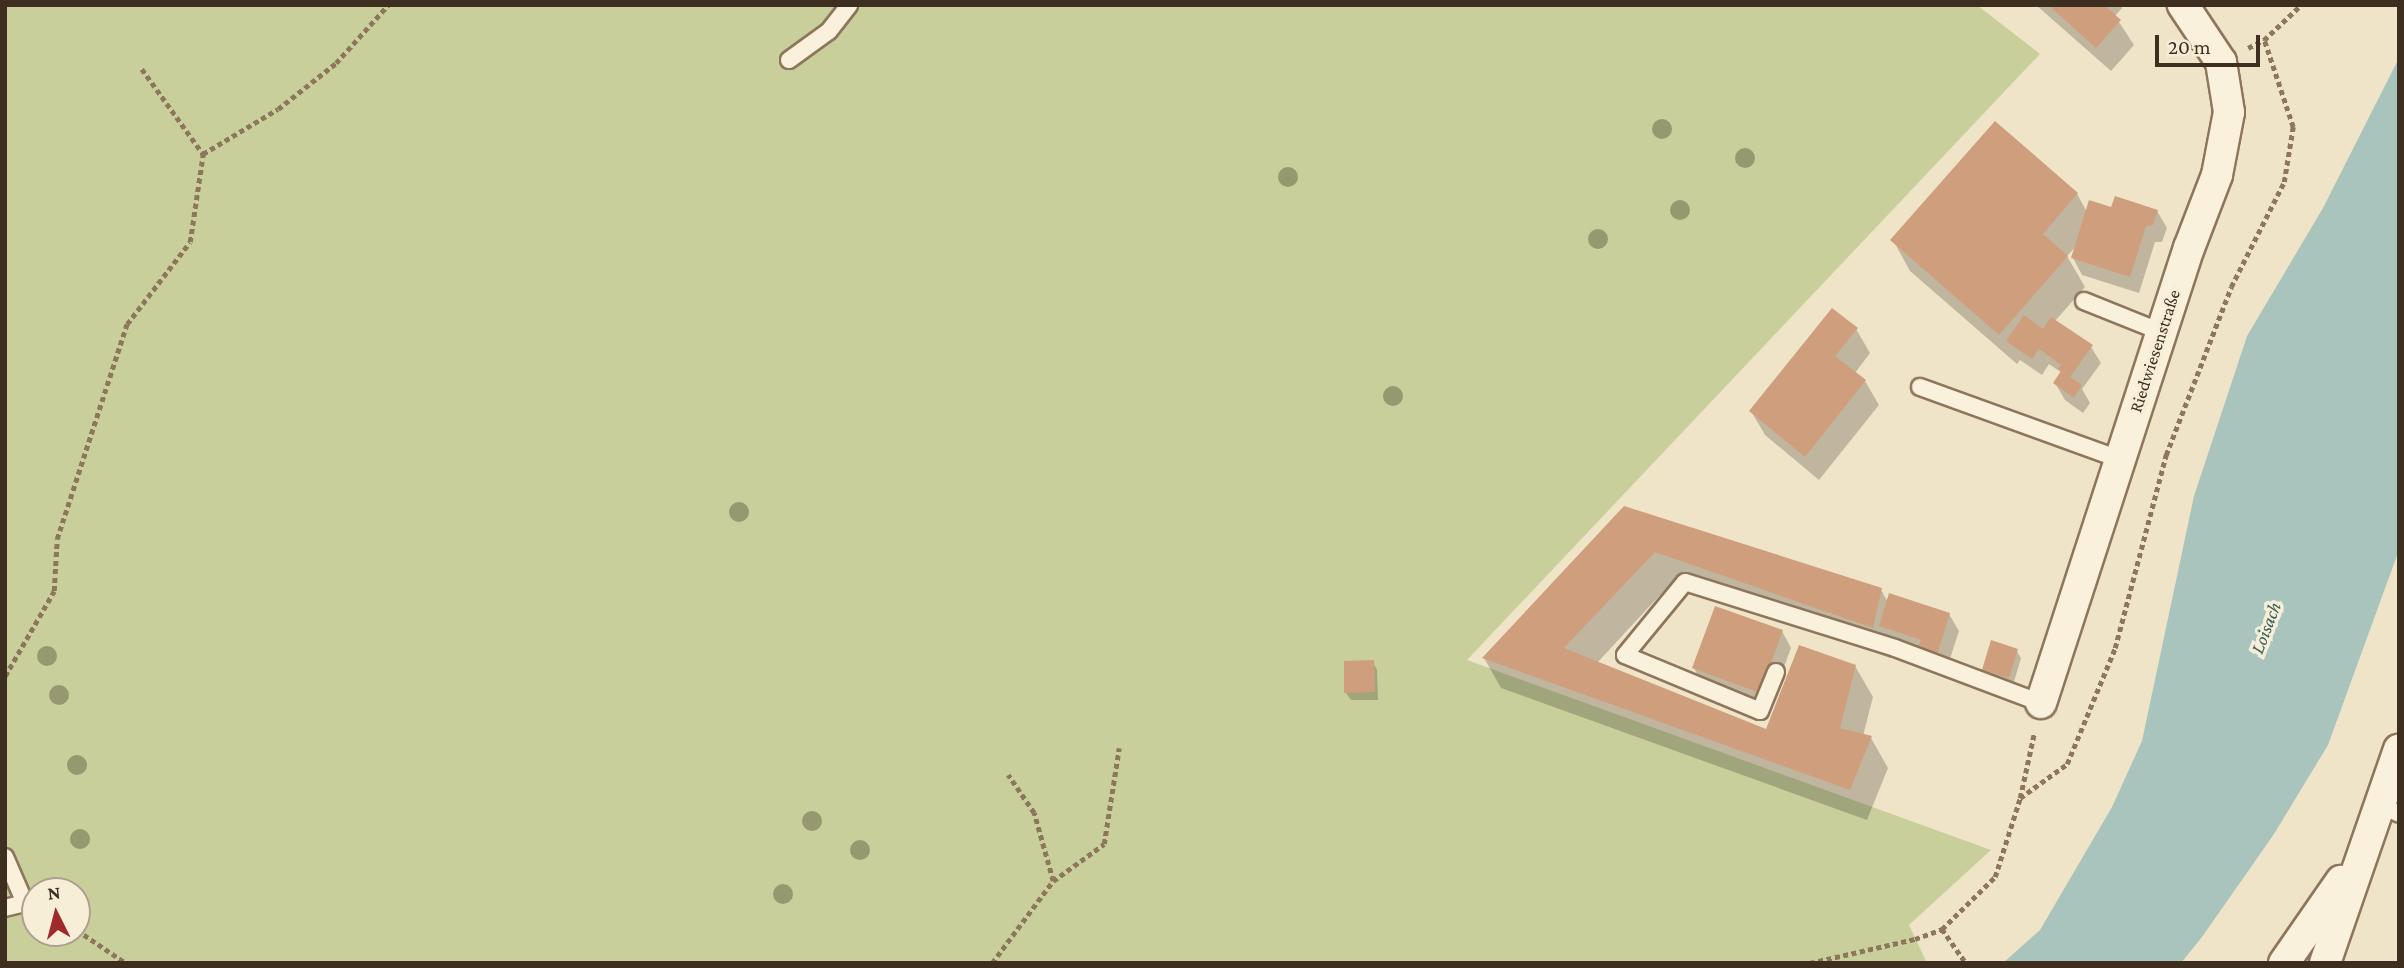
<!DOCTYPE html>
<html>
<head>
<meta charset="utf-8">
<style>
	body { margin:0 }
	#map { position:relative; width:2404px; height:968px; overflow:hidden; background:#f0e4c8; font-family:"Crimson Pro",serif }
	div>[style] { position:absolute }
	.green>* { inset:0; background:#c9cf9b }
	.water>* { inset:0; background:#a9c4bc }
	.shadow>* { inset:0; background:#0003 }
	.building>* { inset:0; background:#cf9f7d }
	.path>* { height:4.5px; margin-top:-2.25px; transform-origin:0; background:repeating-linear-gradient(90deg,#8d765c 0 5px,transparent 0 8.5px) }
	.roads { filter:drop-shadow(2px 0 #8d765c) drop-shadow(-2px 0 #8d765c) drop-shadow(0 2px #8d765c) drop-shadow(0 -2px #8d765c) }
	.lane>* { height:16px; margin:-8px; padding:0 8px; transform-origin:8px; border-radius:8px; background:#faf1dc }
	.street>* { height:30px; margin:-15px; padding:0 15px; transform-origin:15px; border-radius:15px; background:#faf1dc }
	.trees>* { width:20px; height:20px; margin:-10px; border-radius:50%; background:#96986f }
	span { translate:-50% -50%; white-space:nowrap; text-align:center; line-height:1.15; -webkit-text-stroke:7px #f7eed8; paint-order:stroke }
	.street-label { font-size:18px; color:#3d2e20 }
	.water-label { font-size:19px; color:#2f5d5a; font-style:italic }
	.frame { position:absolute; inset:0; border:7px solid #3d2e20; pointer-events:none }
	.north { position:absolute; left:21px; top:877px; width:70px; height:70px; box-sizing:border-box; background:#f7eed8; border:2px solid #ada18e; border-radius:50%; rotate:354deg; font-size:19px; font-weight:700; line-height:28px; text-align:center; color:#3d2e20 }
	.north::after { content:''; display:block; margin:auto; width:24px; height:32px; background:#9e2a2b; clip-path:polygon(50% 0,100% 100%,50% 72%,0 100%) }
	.scale { position:absolute; left:2155px; top:35px; width:105px; height:32px; box-sizing:border-box; border:4px solid #3d2e20; border-top:0; padding-left:9px; font-size:21px; line-height:24px; white-space:nowrap; color:#3d2e20; -webkit-text-stroke:5px #f7eed8; paint-order:stroke }
</style>
</head>
<body>
<div id="map">
	<div class="green">
		<div style="clip-path:polygon(evenodd,5px 5px,1977px 5px,2040px 54px,1467px 660px,1991px 850px,1909px 925px,1927px 963px,5px 963px,5px 5px,35px 891px,77px 891px,77px 933px,35px 933px,35px 891px)"></div>
	</div>
	<div class="water">
		<div style="clip-path:polygon(2399px 58px,2399px 550px,2328px 745px,2274px 834px,2202px 937px,2181px 963px,2003px 963px,2040px 930px,2112px 807px,2142px 741px,2194px 496px,2247px 336px,2323px 208px)"></div>
	</div>
	<div class="shadow">
		<div style="clip-path:polygon(2036px 5px,2120px 5px,2122px 8px,2115px 16px,2134px 45px,2111px 71px)"></div>
		<div style="clip-path:polygon(2077px 194px,2087px 212px,2157px 211px,2167px 228px,2162px 242px,2155px 242px,2139px 293px,2082px 275px,2073px 258px,2077px 245px,2067px 256px,2085px 287px,2055px 321px,2091px 347px,2101px 363px,2082px 389px,2090px 403px,2083px 413px,2065px 400px,2055px 383px,2062px 373px,2049px 364px,2042px 375px,2020px 360px,2017px 364px,1910px 271px,1893px 240px)"></div>
		<div style="clip-path:polygon(1856px 329px,1870px 353px,1855px 373px,1865px 381px,1879px 405px,1819px 480px,1765px 435px,1751px 411px)"></div>
		<div style="clip-path:polygon(1625px 508px,1881px 590px,1888px 602px,1949px 614px,1959px 631px,1946px 671px,1893px 643px,1890px 658px,1673px 581px,1597px 663px,1767px 731px,1855px 666px,1873px 697px,1863px 736px,1871px 738px,1888px 768px,1867px 820px,1501px 688px,1484px 658px)"></div>
		<div style="clip-path:polygon(1782px 631px,1791px 648px,1769px 708px,1703px 685px,1694px 668px)"></div>
		<div style="clip-path:polygon(2016px 650px,2021px 658px,2013px 685px,1989px 677px,1984px 670px)"></div>
		<div style="clip-path:polygon(1373px 662px,1377px 670px,1378px 700px,1351px 700px,1346px 693px)"></div>
	</div>
	<div class="building">
		<div style="clip-path:polygon(2048px 5px,2104px 5px,2121px 20px,2096px 48px)"></div>
		<div style="clip-path:polygon(1995px 121px,2078px 193px,2043px 234px,2068px 256px,1999px 335px,1890px 240px)"></div>
		<div style="clip-path:polygon(2115px 196px,2158px 210px,2153px 225px,2146px 226px,2130px 277px,2071px 258px,2089px 200px,2111px 207px)"></div>
		<div style="clip-path:polygon(1832px 308px,1858px 328px,1835px 356px,1866px 380px,1805px 457px,1749px 411px)"></div>
		<div style="clip-path:polygon(2024px 315px,2043px 329px,2051px 317px,2093px 345px,2070px 377px,2082px 385px,2074px 398px,2053px 383px,2061px 371px,2058px 369px,2061px 365px,2039px 349px,2032px 359px,2006px 341px)"></div>
		<div style="clip-path:polygon(1624px 506px,1882px 588px,1873px 628px,1655px 552px,1564px 648px,1766px 729px,1799px 645px,1856px 665px,1840px 728px,1872px 736px,1850px 790px,1482px 658px)"></div>
		<div style="clip-path:polygon(1889px 593px,1950px 613px,1937px 655px,1918px 649px,1921px 640px,1879px 626px)"></div>
		<div style="clip-path:polygon(1715px 606px,1783px 630px,1760px 693px,1692px 668px)"></div>
		<div style="clip-path:polygon(1991px 640px,2018px 649px,2009px 678px,1982px 670px)"></div>
		<div style="clip-path:polygon(1374px 660px,1375px 692px,1344px 693px,1344px 661px)"></div>
	</div>
	<div class="path">
		<div style="left:2248px;top:48px;width:18px;rotate:-27deg"></div>
		<div style="left:2264px;top:40px;width:51px;rotate:-43.4deg"></div>
		<div style="left:142px;top:69px;width:105px;rotate:54.3deg"></div>
		<div style="left:5px;top:676px;width:98px;rotate:-60deg"></div>
		<div style="left:54px;top:591px;width:52px;rotate:-86.7deg"></div>
		<div style="left:57px;top:539px;width:226px;rotate:-72deg"></div>
		<div style="left:127px;top:324px;width:103px;rotate:-52.5deg"></div>
		<div style="left:190px;top:242px;width:89px;rotate:-81.6deg"></div>
		<div style="left:203px;top:154px;width:87px;rotate:-31deg"></div>
		<div style="left:278px;top:109px;width:74px;rotate:-38.4deg"></div>
		<div style="left:336px;top:63px;width:78px;rotate:-48.1deg"></div>
		<div style="left:2020px;top:798px;width:58px;rotate:-35.9deg"></div>
		<div style="left:2067px;top:764px;width:126px;rotate:-67.5deg"></div>
		<div style="left:2115px;top:648px;width:200px;rotate:-75.2deg"></div>
		<div style="left:2166px;top:455px;width:180px;rotate:-68.8deg"></div>
		<div style="left:2231px;top:287px;width:118px;rotate:-63.2deg"></div>
		<div style="left:2284px;top:182px;width:56px;rotate:-80.7deg"></div>
		<div style="left:2293px;top:127px;width:92px;rotate:-108.4deg"></div>
		<div style="left:1053px;top:881px;width:63px;rotate:-36deg"></div>
		<div style="left:1104px;top:844px;width:97px;rotate:-81.1deg"></div>
		<div style="left:1942px;top:929px;width:42px;rotate:54.8deg"></div>
		<div style="left:77px;top:930px;width:59px;rotate:34deg"></div>
		<div style="left:992px;top:963px;width:102px;rotate:-53.4deg"></div>
		<div style="left:1053px;top:881px;width:71px;rotate:-105.6deg"></div>
		<div style="left:1034px;top:813px;width:46px;rotate:-124.4deg"></div>
		<div style="left:1810px;top:963px;width:108px;rotate:-12.9deg"></div>
		<div style="left:1915px;top:939px;width:29px;rotate:-20deg"></div>
		<div style="left:1942px;top:929px;width:74px;rotate:-44.5deg"></div>
		<div style="left:1995px;top:877px;width:83px;rotate:-72.4deg"></div>
		<div style="left:2020px;top:798px;width:66px;rotate:-77.7deg"></div>
	</div>
	<div class="roads">
		<div class="lane">
			<div style="left:789px;top:60px;width:49px;rotate:-35.9deg"></div>
			<div style="left:829px;top:31px;width:33px;rotate:-52deg"></div>
			<div style="left:2084px;top:301px;width:83px;rotate:21.9deg"></div>
			<div style="left:1920px;top:387px;width:212px;rotate:19.9deg"></div>
			<div style="left:1776px;top:672px;width:42px;rotate:112.3deg"></div>
			<div style="left:1760px;top:711px;width:146px;rotate:-157.5deg"></div>
			<div style="left:1625px;top:655px;width:94px;rotate:-50.6deg"></div>
			<div style="left:1685px;top:582px;width:220px;rotate:17.4deg"></div>
			<div style="left:1895px;top:648px;width:156px;rotate:20.6deg"></div>
			<div style="left:2378px;top:804px;width:23px;rotate:25deg"></div>
			<div style="left:5px;top:857px;width:50px;rotate:66.5deg"></div>
			<div style="left:25px;top:903px;width:21px;rotate:166deg"></div>
		</div>
		<div class="street">
			<div style="left:2041px;top:703px;width:478px;rotate:-72deg"></div>
			<div style="left:2189px;top:248px;width:78px;rotate:-69deg"></div>
			<div style="left:2217px;top:175px;width:64px;rotate:-79.2deg"></div>
			<div style="left:2229px;top:112px;width:51px;rotate:-99.1deg"></div>
			<div style="left:2221px;top:62px;width:69px;rotate:-123.7deg"></div>
			<div style="left:2284px;top:963px;width:100px;rotate:-55.2deg"></div>
			<div style="left:2325px;top:963px;width:226px;rotate:-70.9deg"></div>
		</div>
	</div>
	<div class="trees">
		<div style="left:1662px;top:129px"></div>
		<div style="left:1745px;top:158px"></div>
		<div style="left:1288px;top:177px"></div>
		<div style="left:1680px;top:210px"></div>
		<div style="left:1598px;top:239px"></div>
		<div style="left:1393px;top:396px"></div>
		<div style="left:739px;top:512px"></div>
		<div style="left:47px;top:656px"></div>
		<div style="left:59px;top:695px"></div>
		<div style="left:77px;top:765px"></div>
		<div style="left:812px;top:821px"></div>
		<div style="left:80px;top:839px"></div>
		<div style="left:860px;top:850px"></div>
		<div style="left:783px;top:894px"></div>
	</div>
	<div class="street-label">
		<span style="left:2155px;top:351px;rotate:-72deg">Riedwiesenstraße</span>
	</div>
	<div class="water-label">
		<span style="left:2266px;top:628px;rotate:-69deg">Loisach</span>
	</div>
	<div class="frame"></div>
	<div class="north">N</div>
	<div class="scale">20 m</div>
</div>
</body>
</html>
